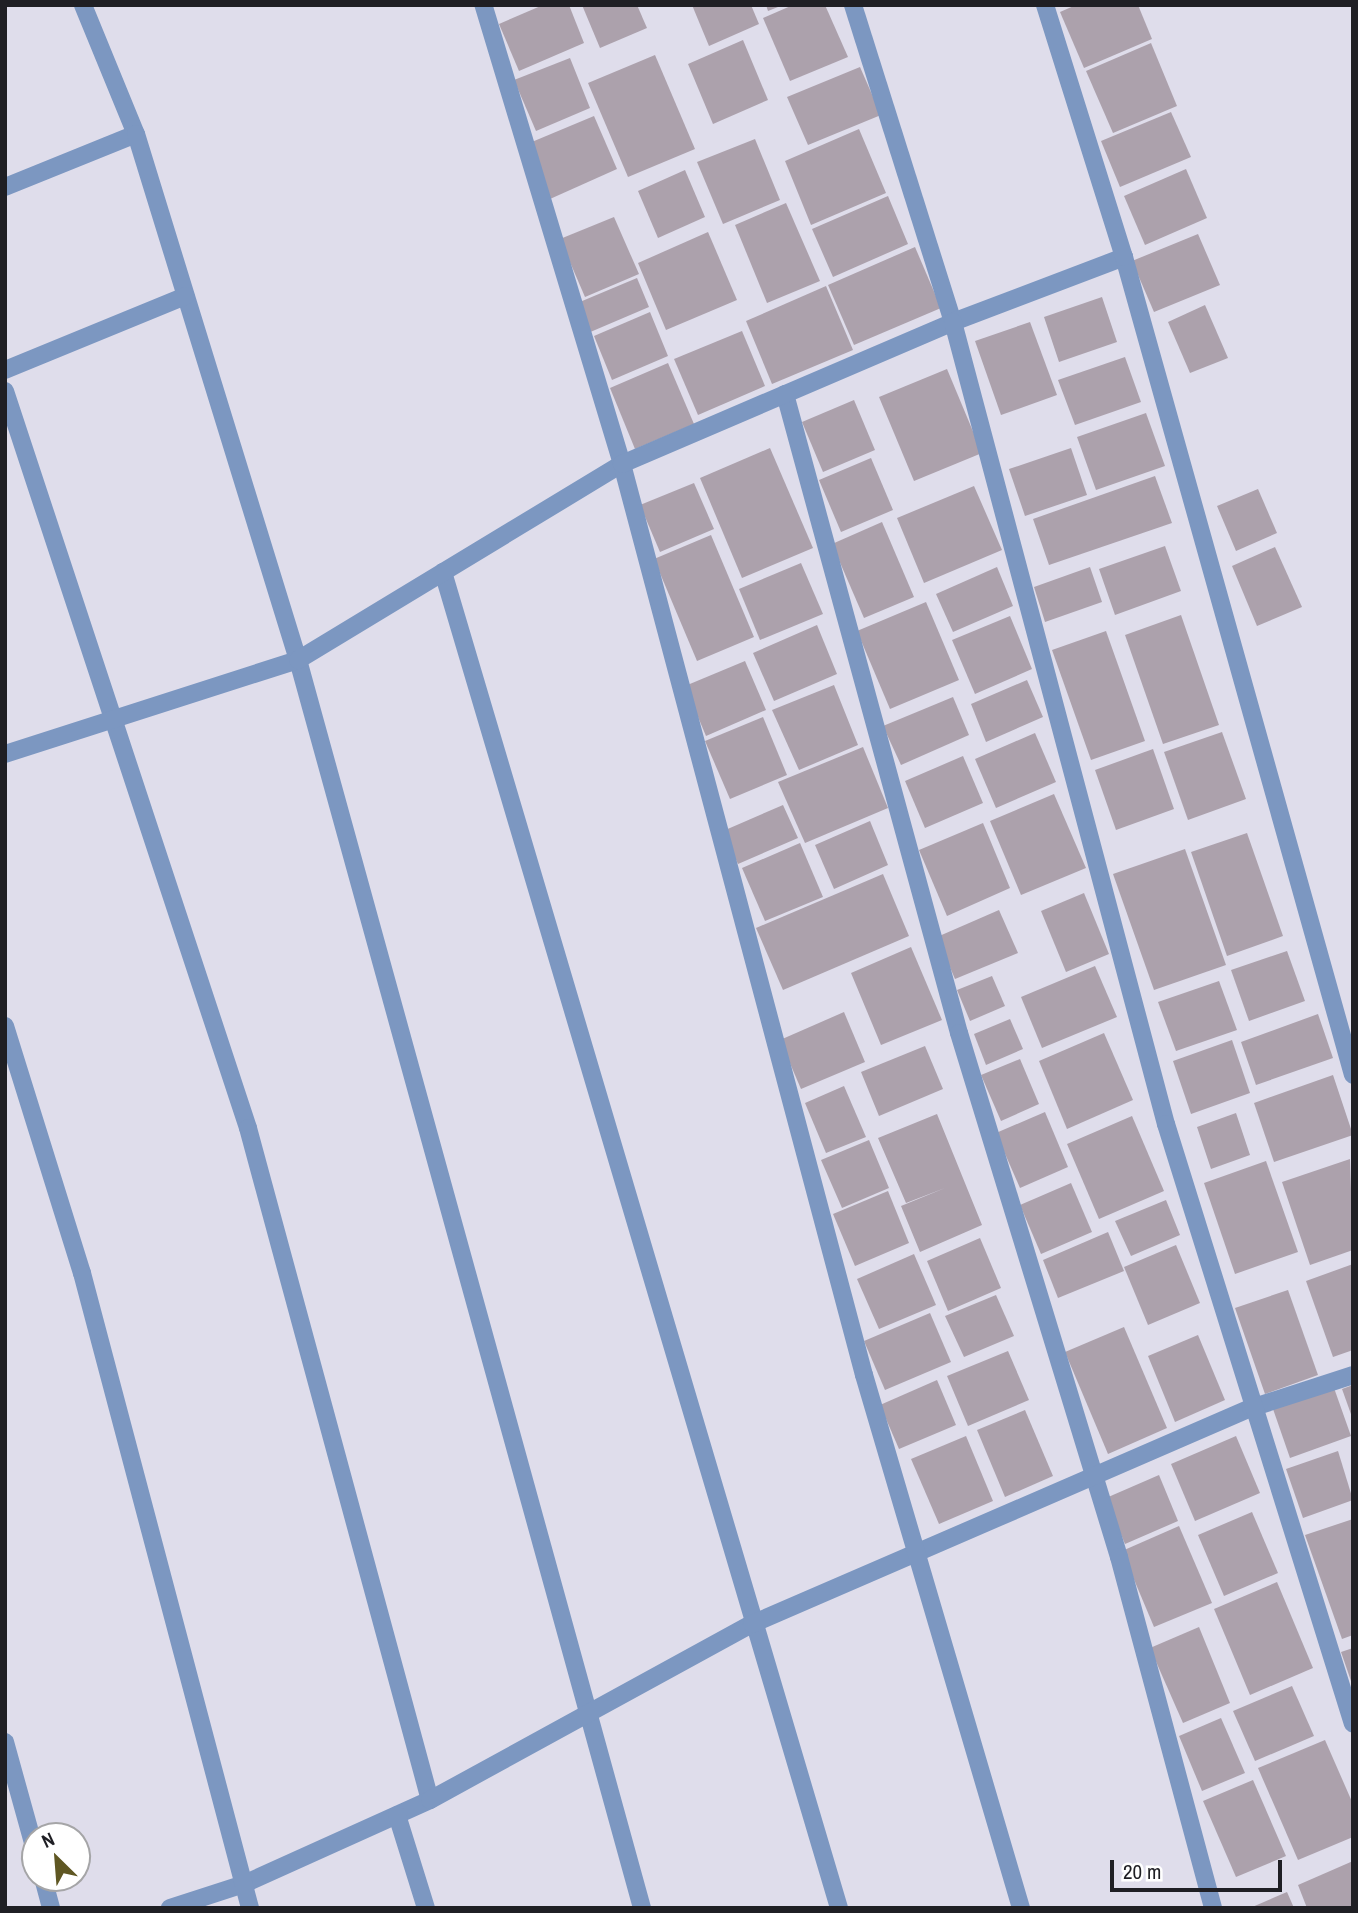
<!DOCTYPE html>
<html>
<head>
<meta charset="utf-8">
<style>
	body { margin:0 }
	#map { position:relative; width:1358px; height:1913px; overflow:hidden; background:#dfddeb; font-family:"Archivo Narrow",sans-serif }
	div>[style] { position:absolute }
	.building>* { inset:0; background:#aca1ac }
	.minor>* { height:18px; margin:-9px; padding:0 9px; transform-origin:9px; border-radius:9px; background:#7c97c1 }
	span { translate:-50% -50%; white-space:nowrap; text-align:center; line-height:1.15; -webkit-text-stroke:5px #fff; paint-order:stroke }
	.frame { position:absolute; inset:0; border:7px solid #1f1f24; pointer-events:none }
	.north { position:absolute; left:21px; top:1822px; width:70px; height:70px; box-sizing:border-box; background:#fff; border:2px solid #a5a5a7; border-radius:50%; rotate:335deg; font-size:19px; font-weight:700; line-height:28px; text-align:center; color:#1f1f24 }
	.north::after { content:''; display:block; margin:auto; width:24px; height:32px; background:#5f5723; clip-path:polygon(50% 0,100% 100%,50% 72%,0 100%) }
	.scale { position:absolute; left:1110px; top:1860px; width:172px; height:32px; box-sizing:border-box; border:4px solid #1f1f24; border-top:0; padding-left:9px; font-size:21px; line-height:24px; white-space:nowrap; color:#1f1f24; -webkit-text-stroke:5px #fff; paint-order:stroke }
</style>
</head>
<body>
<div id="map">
	<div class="building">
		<div style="clip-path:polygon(543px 5px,569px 5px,584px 43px,519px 71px,499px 24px)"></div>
		<div style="clip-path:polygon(582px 5px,637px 5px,647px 28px,600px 48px)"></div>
		<div style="clip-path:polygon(692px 5px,751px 5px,759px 24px,709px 46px)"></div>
		<div style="clip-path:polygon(766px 5px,783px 5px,768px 11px)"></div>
		<div style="clip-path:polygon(793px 5px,825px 5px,848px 57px,790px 81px,763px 18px)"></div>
		<div style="clip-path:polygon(1076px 5px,1138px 5px,1152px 39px,1084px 68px,1060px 12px)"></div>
		<div style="clip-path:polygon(743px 40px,768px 100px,713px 124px,688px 64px)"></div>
		<div style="clip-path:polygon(1151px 43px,1177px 106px,1113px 133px,1086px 71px)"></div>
		<div style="clip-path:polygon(655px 55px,695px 149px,628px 177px,588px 83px)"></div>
		<div style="clip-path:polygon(570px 58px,590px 108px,536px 131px,514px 80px)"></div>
		<div style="clip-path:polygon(860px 67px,881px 115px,808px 145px,787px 97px)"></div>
		<div style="clip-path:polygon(1171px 112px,1191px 157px,1120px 187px,1101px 141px)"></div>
		<div style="clip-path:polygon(594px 116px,617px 169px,550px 199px,527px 144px)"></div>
		<div style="clip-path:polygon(859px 129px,886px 193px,811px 225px,785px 161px)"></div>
		<div style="clip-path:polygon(755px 139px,780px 200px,723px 224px,697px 162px)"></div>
		<div style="clip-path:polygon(1186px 169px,1207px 218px,1145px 245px,1124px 196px)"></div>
		<div style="clip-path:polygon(685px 170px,705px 217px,658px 238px,638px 191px)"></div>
		<div style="clip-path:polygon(888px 196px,908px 244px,833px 277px,812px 229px)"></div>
		<div style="clip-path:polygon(786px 203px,820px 281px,767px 303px,735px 225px)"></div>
		<div style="clip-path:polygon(614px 217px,639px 274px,585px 297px,560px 239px)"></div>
		<div style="clip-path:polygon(708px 232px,737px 300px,666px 330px,638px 263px)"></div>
		<div style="clip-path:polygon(1198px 234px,1220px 285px,1154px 312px,1132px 261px)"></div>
		<div style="clip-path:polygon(915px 247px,941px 308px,854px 345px,828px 285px)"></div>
		<div style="clip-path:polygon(637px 278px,649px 307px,588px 333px,575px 304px)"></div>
		<div style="clip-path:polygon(826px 286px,853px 350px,772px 384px,746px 321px)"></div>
		<div style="clip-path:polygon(1102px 297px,1117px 342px,1059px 362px,1044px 317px)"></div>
		<div style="clip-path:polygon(1205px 305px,1228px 358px,1190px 373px,1168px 322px)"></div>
		<div style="clip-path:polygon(650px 312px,668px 356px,612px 380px,594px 336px)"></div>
		<div style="clip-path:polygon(1030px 322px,1057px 395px,1001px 415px,975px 341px)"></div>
		<div style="clip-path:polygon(742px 331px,765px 386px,698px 415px,674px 359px)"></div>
		<div style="clip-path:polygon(1125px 357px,1141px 402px,1075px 425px,1058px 380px)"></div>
		<div style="clip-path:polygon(668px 363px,694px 424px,635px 449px,610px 388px)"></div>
		<div style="clip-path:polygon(947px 369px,982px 453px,914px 481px,879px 397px)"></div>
		<div style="clip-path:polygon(854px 400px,875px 450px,823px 472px,802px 422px)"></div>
		<div style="clip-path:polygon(1146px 413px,1165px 466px,1096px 490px,1077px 437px)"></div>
		<div style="clip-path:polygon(770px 448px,813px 548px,742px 578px,700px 478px)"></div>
		<div style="clip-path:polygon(1071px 448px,1087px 495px,1025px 516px,1009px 469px)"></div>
		<div style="clip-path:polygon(871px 458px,893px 510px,841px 532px,819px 480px)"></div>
		<div style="clip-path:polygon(1155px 476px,1172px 523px,1049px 565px,1033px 519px)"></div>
		<div style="clip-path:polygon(694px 483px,714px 529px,660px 552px,640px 505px)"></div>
		<div style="clip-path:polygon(974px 486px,1002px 550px,924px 583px,897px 518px)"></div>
		<div style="clip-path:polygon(1258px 489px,1277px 533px,1236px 551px,1217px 506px)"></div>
		<div style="clip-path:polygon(882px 522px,914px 597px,864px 618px,832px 544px)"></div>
		<div style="clip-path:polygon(711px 535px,754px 637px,697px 661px,654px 559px)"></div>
		<div style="clip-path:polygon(1165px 546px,1181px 591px,1115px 615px,1099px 569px)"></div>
		<div style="clip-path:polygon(1275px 547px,1302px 607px,1257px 626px,1232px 566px)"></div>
		<div style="clip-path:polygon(801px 563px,823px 614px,760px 640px,739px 589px)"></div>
		<div style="clip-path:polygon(997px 567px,1013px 606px,953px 632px,936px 594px)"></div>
		<div style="clip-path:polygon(1090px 567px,1102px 602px,1045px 622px,1034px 587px)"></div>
		<div style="clip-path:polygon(926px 602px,959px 680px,890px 709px,857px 631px)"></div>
		<div style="clip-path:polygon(1181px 615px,1219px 725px,1163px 744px,1125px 635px)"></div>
		<div style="clip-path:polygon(1010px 616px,1032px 669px,975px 694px,952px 640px)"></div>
		<div style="clip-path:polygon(817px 625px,837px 674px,774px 701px,753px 653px)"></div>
		<div style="clip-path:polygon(1106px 631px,1145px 741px,1091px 760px,1052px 650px)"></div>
		<div style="clip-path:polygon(745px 661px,766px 710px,706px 736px,685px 686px)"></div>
		<div style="clip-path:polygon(1027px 680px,1043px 717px,986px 742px,971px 704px)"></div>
		<div style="clip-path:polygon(834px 685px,858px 745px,799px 770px,772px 710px)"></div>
		<div style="clip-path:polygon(953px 697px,969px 735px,901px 765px,883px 726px)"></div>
		<div style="clip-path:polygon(763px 717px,787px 775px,730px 799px,705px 741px)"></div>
		<div style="clip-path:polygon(1222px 732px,1246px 799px,1188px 820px,1164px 752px)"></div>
		<div style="clip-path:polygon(1035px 733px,1056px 782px,996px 808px,975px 759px)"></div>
		<div style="clip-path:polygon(863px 747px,888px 808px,805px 843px,778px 782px)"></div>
		<div style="clip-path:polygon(1153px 749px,1174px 809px,1116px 830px,1095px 770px)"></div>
		<div style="clip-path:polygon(963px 756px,983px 803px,925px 828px,905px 781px)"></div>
		<div style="clip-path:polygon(1054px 794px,1086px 868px,1021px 895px,990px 821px)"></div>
		<div style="clip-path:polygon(783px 805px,798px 838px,738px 864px,723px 831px)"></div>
		<div style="clip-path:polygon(870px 821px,888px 865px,834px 889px,815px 845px)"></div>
		<div style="clip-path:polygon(983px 823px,1010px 888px,947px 916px,919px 850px)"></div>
		<div style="clip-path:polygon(1247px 833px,1283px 936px,1227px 956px,1191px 852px)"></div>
		<div style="clip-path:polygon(800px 843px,823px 897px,765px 921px,742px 868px)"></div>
		<div style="clip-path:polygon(1185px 849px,1226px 965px,1154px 990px,1113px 874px)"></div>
		<div style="clip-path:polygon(883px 874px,909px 936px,783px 990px,756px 928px)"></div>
		<div style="clip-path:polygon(1084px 893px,1109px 954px,1066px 972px,1041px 911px)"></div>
		<div style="clip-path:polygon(999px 910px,1018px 953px,955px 979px,937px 937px)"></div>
		<div style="clip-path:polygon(911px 947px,942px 1020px,881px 1045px,851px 973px)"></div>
		<div style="clip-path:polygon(1287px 951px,1305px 1001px,1249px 1021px,1231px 970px)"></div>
		<div style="clip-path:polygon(1095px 966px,1117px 1017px,1042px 1048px,1021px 997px)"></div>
		<div style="clip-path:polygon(992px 976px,1005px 1006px,970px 1021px,957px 990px)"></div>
		<div style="clip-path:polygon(1219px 981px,1237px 1030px,1176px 1051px,1158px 1002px)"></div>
		<div style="clip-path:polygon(844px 1012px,865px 1062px,801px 1089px,780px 1040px)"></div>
		<div style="clip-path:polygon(1318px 1014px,1333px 1058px,1256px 1085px,1241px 1042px)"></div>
		<div style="clip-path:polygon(1010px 1019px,1023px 1049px,986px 1065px,974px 1034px)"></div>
		<div style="clip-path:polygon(1104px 1033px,1133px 1100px,1067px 1129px,1039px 1061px)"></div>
		<div style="clip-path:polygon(1232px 1040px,1250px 1093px,1191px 1114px,1173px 1061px)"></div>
		<div style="clip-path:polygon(925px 1046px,943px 1089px,879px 1116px,861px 1072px)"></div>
		<div style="clip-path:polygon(1020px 1059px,1039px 1104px,1001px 1121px,981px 1075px)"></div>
		<div style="clip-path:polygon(1333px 1075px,1353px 1135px,1274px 1162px,1254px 1103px)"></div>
		<div style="clip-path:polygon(844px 1086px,866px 1137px,826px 1153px,805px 1103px)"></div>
		<div style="clip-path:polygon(1045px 1112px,1068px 1167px,1020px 1188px,996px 1133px)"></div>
		<div style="clip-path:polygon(1236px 1113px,1250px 1155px,1211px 1169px,1197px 1127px)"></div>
		<div style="clip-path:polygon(937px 1114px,982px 1225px,920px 1252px,901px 1206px,945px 1188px,906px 1203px,878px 1138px)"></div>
		<div style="clip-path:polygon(1132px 1116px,1164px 1191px,1099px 1219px,1067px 1144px)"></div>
		<div style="clip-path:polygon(869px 1140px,889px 1188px,842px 1208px,821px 1160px)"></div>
		<div style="clip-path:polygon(1350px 1159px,1353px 1250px,1310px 1265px,1282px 1182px)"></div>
		<div style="clip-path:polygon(1266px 1161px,1298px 1252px,1235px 1274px,1204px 1183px)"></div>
		<div style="clip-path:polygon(1071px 1183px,1092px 1232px,1041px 1254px,1020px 1205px)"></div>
		<div style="clip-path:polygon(888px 1191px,909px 1243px,855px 1266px,833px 1214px)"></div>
		<div style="clip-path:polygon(1166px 1200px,1180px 1235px,1131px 1256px,1115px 1221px)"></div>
		<div style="clip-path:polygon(1108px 1232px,1124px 1271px,1058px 1298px,1043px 1260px)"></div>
		<div style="clip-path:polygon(980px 1238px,1001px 1288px,948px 1311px,927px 1261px)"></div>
		<div style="clip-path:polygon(1176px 1245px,1200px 1303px,1148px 1325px,1124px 1267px)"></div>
		<div style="clip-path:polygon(914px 1254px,936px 1305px,879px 1329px,857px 1279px)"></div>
		<div style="clip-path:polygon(1353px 1264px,1353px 1350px,1333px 1357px,1306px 1281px)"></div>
		<div style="clip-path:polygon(1288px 1290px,1318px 1375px,1265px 1394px,1235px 1308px)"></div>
		<div style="clip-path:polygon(996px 1295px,1014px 1336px,964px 1357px,945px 1316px)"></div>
		<div style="clip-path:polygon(930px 1313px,951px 1362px,885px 1390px,864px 1341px)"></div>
		<div style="clip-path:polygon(1124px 1327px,1167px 1428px,1108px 1454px,1065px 1352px)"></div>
		<div style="clip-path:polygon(1198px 1335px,1225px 1400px,1175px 1422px,1148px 1356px)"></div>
		<div style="clip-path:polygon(1008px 1351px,1029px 1400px,968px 1426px,947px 1376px)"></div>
		<div style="clip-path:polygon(937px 1380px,956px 1425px,899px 1449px,880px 1405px)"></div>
		<div style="clip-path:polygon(1353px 1385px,1353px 1417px,1352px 1417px,1342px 1389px)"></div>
		<div style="clip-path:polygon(1334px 1388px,1351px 1436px,1290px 1458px,1273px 1409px)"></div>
		<div style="clip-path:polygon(1025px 1410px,1053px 1476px,1005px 1497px,977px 1430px)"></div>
		<div style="clip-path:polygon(966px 1436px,993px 1501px,939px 1524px,911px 1459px)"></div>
		<div style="clip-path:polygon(1236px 1436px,1260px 1493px,1195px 1521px,1171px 1464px)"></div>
		<div style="clip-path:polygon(1338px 1451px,1353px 1500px,1303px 1518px,1286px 1469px)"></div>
		<div style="clip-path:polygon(1159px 1475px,1178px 1521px,1125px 1544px,1106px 1498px)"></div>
		<div style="clip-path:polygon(1252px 1512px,1278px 1573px,1224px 1596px,1198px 1535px)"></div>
		<div style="clip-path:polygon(1353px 1519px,1353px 1635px,1342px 1639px,1305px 1535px)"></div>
		<div style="clip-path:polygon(1179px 1526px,1212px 1603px,1154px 1627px,1122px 1551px)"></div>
		<div style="clip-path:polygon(1277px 1582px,1313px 1668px,1250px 1695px,1214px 1609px)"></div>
		<div style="clip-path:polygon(1199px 1627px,1230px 1703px,1183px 1723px,1150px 1648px)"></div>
		<div style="clip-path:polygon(1353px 1648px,1353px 1684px,1352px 1684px,1341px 1652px)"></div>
		<div style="clip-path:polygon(1292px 1686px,1314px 1736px,1255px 1761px,1233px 1711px)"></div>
		<div style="clip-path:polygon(1221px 1718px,1245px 1773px,1202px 1791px,1179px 1736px)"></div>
		<div style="clip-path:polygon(1325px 1740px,1353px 1804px,1353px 1837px,1298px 1860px,1258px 1768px)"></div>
		<div style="clip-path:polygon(1253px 1780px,1286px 1856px,1236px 1877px,1203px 1801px)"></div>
		<div style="clip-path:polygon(1353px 1861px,1353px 1908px,1307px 1908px,1298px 1885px)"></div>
		<div style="clip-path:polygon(1287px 1892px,1294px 1908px,1250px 1908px)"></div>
	</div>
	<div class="minor">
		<div style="left:83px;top:5px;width:139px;rotate:67.7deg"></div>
		<div style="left:853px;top:5px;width:332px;rotate:72.5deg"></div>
		<div style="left:953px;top:322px;width:183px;rotate:-20.8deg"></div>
		<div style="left:1124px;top:257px;width:849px;rotate:74.36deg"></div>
		<div style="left:1045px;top:5px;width:264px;rotate:72.6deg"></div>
		<div style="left:5px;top:187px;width:141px;rotate:-22deg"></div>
		<div style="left:136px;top:134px;width:550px;rotate:72.88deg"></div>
		<div style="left:298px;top:660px;width:1295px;rotate:74.59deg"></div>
		<div style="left:5px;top:370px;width:195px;rotate:-22.3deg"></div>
		<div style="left:5px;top:391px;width:776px;rotate:71.75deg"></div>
		<div style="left:248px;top:1128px;width:696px;rotate:74.85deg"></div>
		<div style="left:430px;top:1800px;width:204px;rotate:155.7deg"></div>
		<div style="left:244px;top:1884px;width:78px;rotate:162deg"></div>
		<div style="left:785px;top:394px;width:662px;rotate:74.77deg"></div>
		<div style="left:959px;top:1033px;width:548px;rotate:73.02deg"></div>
		<div style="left:1119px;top:1557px;width:363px;rotate:75deg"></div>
		<div style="left:443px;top:572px;width:1393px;rotate:73.49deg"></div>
		<div style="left:5px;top:754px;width:308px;rotate:-17.8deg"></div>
		<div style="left:298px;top:660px;width:379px;rotate:-31.2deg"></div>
		<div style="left:622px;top:464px;width:480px;rotate:-106.8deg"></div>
		<div style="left:5px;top:1026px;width:259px;rotate:72.7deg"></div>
		<div style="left:82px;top:1273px;width:657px;rotate:75.18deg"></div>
		<div style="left:5px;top:1742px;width:112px;rotate:74.5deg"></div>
		<div style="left:430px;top:1800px;width:367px;rotate:-28.7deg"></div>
		<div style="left:752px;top:1624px;width:544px;rotate:-23.41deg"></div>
		<div style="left:1251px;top:1408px;width:107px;rotate:-17.9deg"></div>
		<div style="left:397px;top:1815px;width:97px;rotate:72.7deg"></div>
		<div style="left:43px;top:1878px;width:31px;rotate:75deg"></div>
		<div style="left:1021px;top:1908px;width:556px;rotate:-106.41deg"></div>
		<div style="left:864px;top:1375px;width:943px;rotate:-104.88deg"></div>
		<div style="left:622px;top:464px;width:360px;rotate:-23.2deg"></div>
		<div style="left:953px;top:322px;width:830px;rotate:75.13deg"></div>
		<div style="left:1166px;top:1124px;width:628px;rotate:72.69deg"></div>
	</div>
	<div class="frame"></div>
	<div class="north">N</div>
	<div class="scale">20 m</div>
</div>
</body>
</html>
